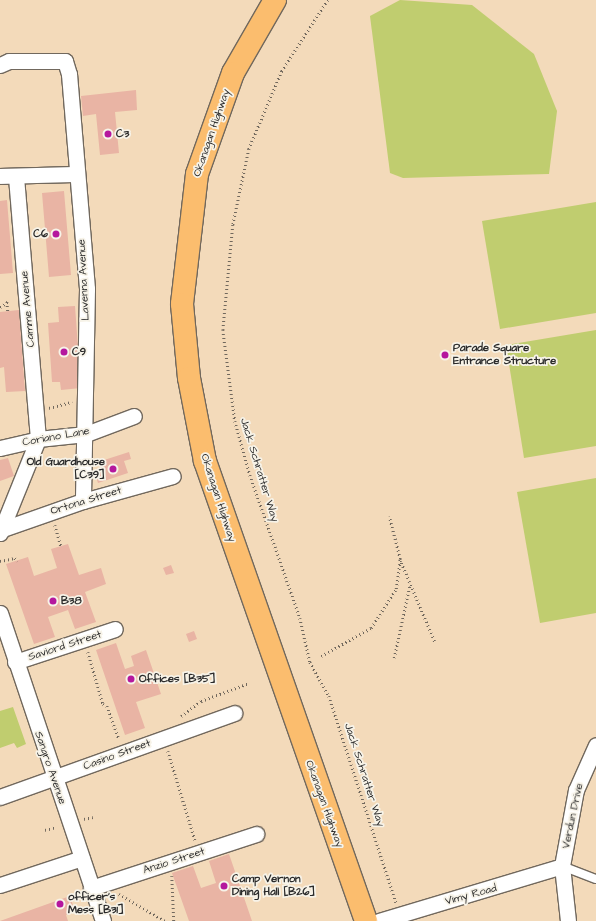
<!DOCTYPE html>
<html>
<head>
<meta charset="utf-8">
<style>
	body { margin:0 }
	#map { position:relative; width:596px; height:921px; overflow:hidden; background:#f3daba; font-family:"Architects Daughter",sans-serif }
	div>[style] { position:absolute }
	.green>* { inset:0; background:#c0cd6f }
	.building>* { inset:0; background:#e9b4a4 }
	.path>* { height:2.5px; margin-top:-1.25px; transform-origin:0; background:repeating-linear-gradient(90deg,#71685d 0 1px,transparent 0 4px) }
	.roads { filter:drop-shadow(1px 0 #71685d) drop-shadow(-1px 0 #71685d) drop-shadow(0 1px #71685d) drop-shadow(0 -1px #71685d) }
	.service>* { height:8px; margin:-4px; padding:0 4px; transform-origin:4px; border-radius:4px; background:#fff }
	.minor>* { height:15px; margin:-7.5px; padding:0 7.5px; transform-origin:7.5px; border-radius:7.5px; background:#fff }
	.trunk>* { height:22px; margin:-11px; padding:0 11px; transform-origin:11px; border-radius:11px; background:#fbbd6e }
	.dots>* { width:11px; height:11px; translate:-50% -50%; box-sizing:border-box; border:2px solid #f7f3e8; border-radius:50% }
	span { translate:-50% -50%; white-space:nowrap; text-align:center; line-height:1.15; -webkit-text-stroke:3.5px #f7f3e8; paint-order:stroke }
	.street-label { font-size:11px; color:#2b2b2b }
	.poi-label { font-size:11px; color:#2b2b2b; font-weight:700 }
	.left { translate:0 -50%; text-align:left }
	.right { translate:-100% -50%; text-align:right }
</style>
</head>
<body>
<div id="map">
	<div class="green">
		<div style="clip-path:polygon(400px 0,472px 5px,534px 54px,557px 111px,549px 174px,403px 178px,390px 173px,370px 16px)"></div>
		<div style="clip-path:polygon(596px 202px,596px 313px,500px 329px,482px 221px)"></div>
		<div style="clip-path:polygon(596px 330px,596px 446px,524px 458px,506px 345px)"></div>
		<div style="clip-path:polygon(596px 478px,596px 613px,540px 623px,517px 492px)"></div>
		<div style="clip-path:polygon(13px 707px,26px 744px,17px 748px,14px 743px,0 748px,0 711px)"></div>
	</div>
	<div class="building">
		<div style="clip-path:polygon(136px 90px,137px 110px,115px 112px,119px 153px,100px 155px,96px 114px,83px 116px,81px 96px)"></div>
		<div style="clip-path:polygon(64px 191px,71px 275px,49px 277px,42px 193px)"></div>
		<div style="clip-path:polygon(7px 200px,13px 273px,0 274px,0 201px)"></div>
		<div style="clip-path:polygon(75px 306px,81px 388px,61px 390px,60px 382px,52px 382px,48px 323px,59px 322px,58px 307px)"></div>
		<div style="clip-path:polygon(19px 310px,25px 391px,6px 392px,4px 367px,0 368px,0 312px)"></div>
		<div style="clip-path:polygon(129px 452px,131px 459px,124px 461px,128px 473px,98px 483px,94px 470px,103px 467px,101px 461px)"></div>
		<div style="clip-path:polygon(8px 458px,14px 476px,0 481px,0 460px)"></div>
		<div style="clip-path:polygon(68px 544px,79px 575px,101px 568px,106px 584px,85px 592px,96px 622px,75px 629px,68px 610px,48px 617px,55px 637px,34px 644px,6px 564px,28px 557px,34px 576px,57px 568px,51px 549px)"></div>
		<div style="clip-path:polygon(171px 565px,174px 573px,166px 575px,163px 568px)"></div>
		<div style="clip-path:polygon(194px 631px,197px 639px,189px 642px,186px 634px)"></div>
		<div style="clip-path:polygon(116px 643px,125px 669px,134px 666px,131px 656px,146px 650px,161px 694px,136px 702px,145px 728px,125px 735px,96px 650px)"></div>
		<div style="clip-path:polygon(229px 854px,252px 921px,189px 921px,172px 873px,193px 866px,201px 888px,216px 883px,209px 861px)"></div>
		<div style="clip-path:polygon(70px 896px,75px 912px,66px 915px,68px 921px,0 921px)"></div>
	</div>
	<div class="path">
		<div style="left:328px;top:0;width:85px;rotate:122.9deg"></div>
		<div style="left:282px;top:71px;width:85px;rotate:112.9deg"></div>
		<div style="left:249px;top:149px;width:78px;rotate:101.9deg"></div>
		<div style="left:233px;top:225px;width:105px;rotate:95.4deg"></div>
		<div style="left:223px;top:330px;width:92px;rotate:82.5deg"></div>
		<div style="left:235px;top:421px;width:56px;rotate:74.5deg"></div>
		<div style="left:250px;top:475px;width:151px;rotate:70.7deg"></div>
		<div style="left:300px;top:618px;width:45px;rotate:77.2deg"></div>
		<div style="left:310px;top:662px;width:39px;rotate:61deg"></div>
		<div style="left:329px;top:696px;width:217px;rotate:72deg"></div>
		<div style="left:0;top:307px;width:9px;rotate:-36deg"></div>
		<div style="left:7px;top:302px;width:9px;rotate:84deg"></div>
		<div style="left:49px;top:408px;width:24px;rotate:-15deg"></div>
		<div style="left:55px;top:525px;width:22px;rotate:74deg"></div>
		<div style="left:400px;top:559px;width:90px;rotate:67.1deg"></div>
		<div style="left:0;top:561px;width:15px;rotate:-11deg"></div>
		<div style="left:15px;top:558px;width:4px;rotate:56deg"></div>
		<div style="left:88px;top:652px;width:54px;rotate:73.9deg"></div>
		<div style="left:103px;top:704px;width:4px;rotate:27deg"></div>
		<div style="left:107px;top:706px;width:35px;rotate:70deg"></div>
		<div style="left:321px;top:656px;width:57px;rotate:-29.2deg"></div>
		<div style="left:371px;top:628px;width:46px;rotate:-57.3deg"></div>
		<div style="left:396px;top:589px;width:30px;rotate:-82deg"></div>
		<div style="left:400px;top:559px;width:44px;rotate:-104.3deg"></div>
		<div style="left:394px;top:658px;width:76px;rotate:-77.8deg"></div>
		<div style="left:181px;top:716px;width:25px;rotate:-37deg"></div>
		<div style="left:201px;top:701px;width:51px;rotate:-20.6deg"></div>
		<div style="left:168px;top:751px;width:93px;rotate:73.1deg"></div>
		<div style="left:84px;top:819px;width:9px;rotate:-13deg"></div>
		<div style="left:45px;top:830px;width:11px;rotate:-15deg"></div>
		<div style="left:172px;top:876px;width:45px;rotate:87.5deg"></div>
		<div style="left:119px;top:894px;width:53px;rotate:30.4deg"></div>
	</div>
	<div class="roads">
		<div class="service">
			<div style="left:562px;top:866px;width:36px;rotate:21deg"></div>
		</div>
		<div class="minor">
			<div style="left:0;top:65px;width:10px;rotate:-24deg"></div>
			<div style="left:9px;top:61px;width:56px"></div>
			<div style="left:65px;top:61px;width:14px;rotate:73deg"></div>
			<div style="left:69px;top:74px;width:216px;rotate:85.2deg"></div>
			<div style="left:87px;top:289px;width:212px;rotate:91.1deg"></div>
			<div style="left:0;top:176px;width:76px;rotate:-1.5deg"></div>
			<div style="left:0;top:448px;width:39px;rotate:-13deg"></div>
			<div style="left:38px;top:439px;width:48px;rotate:-5.9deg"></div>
			<div style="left:86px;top:434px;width:51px;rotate:-20.6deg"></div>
			<div style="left:0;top:530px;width:88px;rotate:-19.3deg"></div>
			<div style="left:83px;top:501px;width:93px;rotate:-15.5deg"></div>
			<div style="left:0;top:533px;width:101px;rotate:-68deg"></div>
			<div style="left:38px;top:439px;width:261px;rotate:-94.8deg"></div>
			<div style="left:0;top:613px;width:325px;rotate:71.5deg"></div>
			<div style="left:15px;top:662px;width:105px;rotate:-18.3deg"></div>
			<div style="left:0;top:797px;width:249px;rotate:-19.7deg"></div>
			<div style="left:0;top:885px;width:86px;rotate:-18.2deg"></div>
			<div style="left:91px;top:888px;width:174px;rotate:-18.1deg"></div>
			<div style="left:379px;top:921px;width:191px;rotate:-16.7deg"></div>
			<div style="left:568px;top:921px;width:55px;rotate:-96.2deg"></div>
			<div style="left:562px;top:866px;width:77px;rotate:-79.6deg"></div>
			<div style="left:576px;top:790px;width:49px;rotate:-66deg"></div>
		</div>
		<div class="trunk">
			<div style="left:275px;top:0;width:84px;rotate:119.9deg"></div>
			<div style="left:233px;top:73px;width:107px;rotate:109.6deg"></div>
			<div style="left:197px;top:174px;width:131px;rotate:96.6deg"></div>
			<div style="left:182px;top:304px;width:74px;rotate:84.6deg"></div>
			<div style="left:189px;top:378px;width:85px;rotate:79.1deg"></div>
			<div style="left:205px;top:461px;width:487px;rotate:70.7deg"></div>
		</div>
	</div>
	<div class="dots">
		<div style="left:108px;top:134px;background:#b5179e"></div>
		<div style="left:56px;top:234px;background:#b5179e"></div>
		<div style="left:64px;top:352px;background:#b5179e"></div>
		<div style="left:445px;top:355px;background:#b5179e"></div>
		<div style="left:113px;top:469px;background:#b5179e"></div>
		<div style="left:53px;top:601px;background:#b5179e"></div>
		<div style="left:131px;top:679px;background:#b5179e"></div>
		<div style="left:224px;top:886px;background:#b5179e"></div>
		<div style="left:60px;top:904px;background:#b5179e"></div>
	</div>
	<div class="street-label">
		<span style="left:212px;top:133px;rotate:-71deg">Okanagan Highway</span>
		<span style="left:84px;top:280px;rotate:-93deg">Lavenna Avenue</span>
		<span style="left:28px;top:309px;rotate:-95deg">Camme Avenue</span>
		<span style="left:56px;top:437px;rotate:-10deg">Coriano Lane</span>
		<span style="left:259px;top:470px;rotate:73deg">Jack Schratter Way</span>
		<span style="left:218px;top:498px;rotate:72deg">Okanagan Highway</span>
		<span style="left:86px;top:501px;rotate:-17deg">Ortona Street</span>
		<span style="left:65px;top:646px;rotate:-18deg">Saviord Street</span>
		<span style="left:117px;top:755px;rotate:-20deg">Casino Street</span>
		<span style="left:50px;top:768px;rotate:71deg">Sangro Avenue</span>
		<span style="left:364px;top:775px;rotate:72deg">Jack Schratter Way</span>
		<span style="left:324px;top:804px;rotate:70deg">Okanagan Highway</span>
		<span style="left:573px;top:816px;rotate:-78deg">Verdun Drive</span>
		<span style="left:174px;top:861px;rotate:-18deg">Anzio Street</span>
		<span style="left:471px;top:895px;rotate:-15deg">Vimy Road</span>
	</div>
	<div class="poi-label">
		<span class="left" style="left:116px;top:134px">C3</span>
		<span class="right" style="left:48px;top:234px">C6</span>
		<span class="left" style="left:453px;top:355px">Parade Square<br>Entrance Structure</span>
		<span class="left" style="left:72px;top:352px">C9</span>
		<span class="right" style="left:105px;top:469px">Old Guardhouse<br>[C39]</span>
		<span class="left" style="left:61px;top:601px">B38</span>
		<span class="left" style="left:139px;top:679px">Offices [B35]</span>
		<span class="left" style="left:232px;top:886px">Camp Vernon<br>Dining Hall [B26]</span>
		<span class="left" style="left:68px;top:904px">officer's<br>Mess [B31]</span>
	</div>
</div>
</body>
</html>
